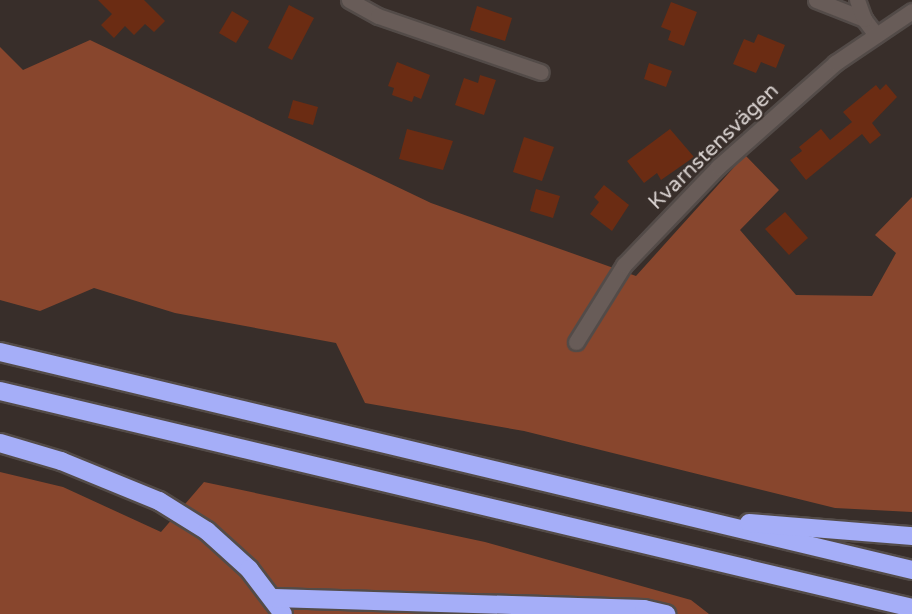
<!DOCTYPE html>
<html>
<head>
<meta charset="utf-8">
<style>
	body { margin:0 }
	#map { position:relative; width:912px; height:614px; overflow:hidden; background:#382e2a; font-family:"Varela Round",sans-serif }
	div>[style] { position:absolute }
	.forest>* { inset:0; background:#88462d }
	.building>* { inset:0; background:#6b2c13 }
	.roads { filter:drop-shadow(2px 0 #534b48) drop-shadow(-2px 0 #534b48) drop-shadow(0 2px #534b48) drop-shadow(0 -2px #534b48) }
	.minor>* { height:15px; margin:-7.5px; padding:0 7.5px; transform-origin:7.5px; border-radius:7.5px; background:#685c58 }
	.highway>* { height:18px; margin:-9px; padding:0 9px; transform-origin:9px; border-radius:9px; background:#a5aef8 }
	span { translate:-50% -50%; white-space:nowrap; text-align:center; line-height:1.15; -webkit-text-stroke:4.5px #382e2a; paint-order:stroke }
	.street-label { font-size:21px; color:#d9d2d0 }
</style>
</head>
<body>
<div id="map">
	<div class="forest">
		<div style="clip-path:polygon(90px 40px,431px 203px,636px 276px,745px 155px,779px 190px,740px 230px,796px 295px,872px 296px,896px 253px,875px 235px,912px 197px,912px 512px,835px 508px,524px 431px,365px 403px,336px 343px,175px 313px,94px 288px,40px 311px,0 300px,0 47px,23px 70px)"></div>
		<div style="clip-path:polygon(0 472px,63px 487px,161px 532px,204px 482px,485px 542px,691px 600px,709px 614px,0 614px)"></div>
	</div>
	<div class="building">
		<div style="clip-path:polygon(98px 0,144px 0,165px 21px,154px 32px,145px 24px,134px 35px,125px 26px,114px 38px,101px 25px,112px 14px)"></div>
		<div style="clip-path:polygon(671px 2px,697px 12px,684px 46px,668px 40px,671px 31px,661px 27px)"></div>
		<div style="clip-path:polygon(289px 5px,314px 18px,292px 60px,268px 48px)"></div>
		<div style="clip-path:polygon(477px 6px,512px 18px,505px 41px,470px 30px)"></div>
		<div style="clip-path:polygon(232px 11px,249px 21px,236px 43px,219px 33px)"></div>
		<div style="clip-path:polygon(758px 34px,785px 45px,776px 68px,761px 62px,756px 73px,733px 64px,744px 39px,754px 43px)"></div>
		<div style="clip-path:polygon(397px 62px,430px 75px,421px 99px,414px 96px,412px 102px,392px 95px,394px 88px,388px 86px)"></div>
		<div style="clip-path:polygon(649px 63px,672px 71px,666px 87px,644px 79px)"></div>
		<div style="clip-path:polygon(480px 75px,496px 80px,484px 115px,455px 105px,464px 78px,478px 83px)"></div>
		<div style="clip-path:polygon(886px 84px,897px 97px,872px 123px,881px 135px,870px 144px,862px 134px,806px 180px,790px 160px,802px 151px,799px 147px,821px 129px,830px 140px,852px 122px,843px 112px,876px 85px,880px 90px)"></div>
		<div style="clip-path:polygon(293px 100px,318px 107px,313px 125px,288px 118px)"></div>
		<div style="clip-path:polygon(407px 129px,453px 141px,443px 170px,399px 159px)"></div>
		<div style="clip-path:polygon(670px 129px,694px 157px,661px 180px,657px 173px,644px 183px,627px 161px)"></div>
		<div style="clip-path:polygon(524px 137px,554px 147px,542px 181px,513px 172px)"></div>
		<div style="clip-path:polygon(604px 185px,629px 205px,612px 231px,590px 214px,599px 202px,594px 197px)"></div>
		<div style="clip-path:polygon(536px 189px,560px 196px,553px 218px,530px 211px)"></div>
		<div style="clip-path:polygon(785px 212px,808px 238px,789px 255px,765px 229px)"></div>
	</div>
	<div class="roads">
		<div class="minor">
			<div style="left:349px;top:0;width:33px;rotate:29deg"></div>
			<div style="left:378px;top:16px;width:172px;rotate:19deg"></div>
			<div style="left:816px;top:0;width:52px;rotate:21.6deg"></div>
			<div style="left:864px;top:19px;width:20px;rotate:53deg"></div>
			<div style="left:857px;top:0;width:20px;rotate:70deg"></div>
			<div style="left:576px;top:342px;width:91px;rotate:-58.1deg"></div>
			<div style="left:624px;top:265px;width:136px;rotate:-46.2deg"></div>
			<div style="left:718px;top:167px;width:157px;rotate:-41.6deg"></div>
			<div style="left:835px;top:63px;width:93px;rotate:-34deg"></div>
		</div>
		<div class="highway">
			<div style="left:0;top:352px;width:938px;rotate:13.44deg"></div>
			<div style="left:0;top:391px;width:937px;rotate:13.38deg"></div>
			<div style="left:0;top:443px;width:64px;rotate:16.4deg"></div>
			<div style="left:61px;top:461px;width:106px;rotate:22.2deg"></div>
			<div style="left:159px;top:501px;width:57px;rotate:32deg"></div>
			<div style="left:207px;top:531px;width:57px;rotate:42.1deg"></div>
			<div style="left:249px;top:569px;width:56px;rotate:52.9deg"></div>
			<div style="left:749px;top:523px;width:164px;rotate:4.6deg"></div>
			<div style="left:274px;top:598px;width:370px;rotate:1.7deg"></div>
			<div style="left:644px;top:609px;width:23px;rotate:13deg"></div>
		</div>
	</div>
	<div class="street-label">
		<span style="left:714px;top:147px;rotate:-44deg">Kvarnstensvägen</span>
	</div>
</div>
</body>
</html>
